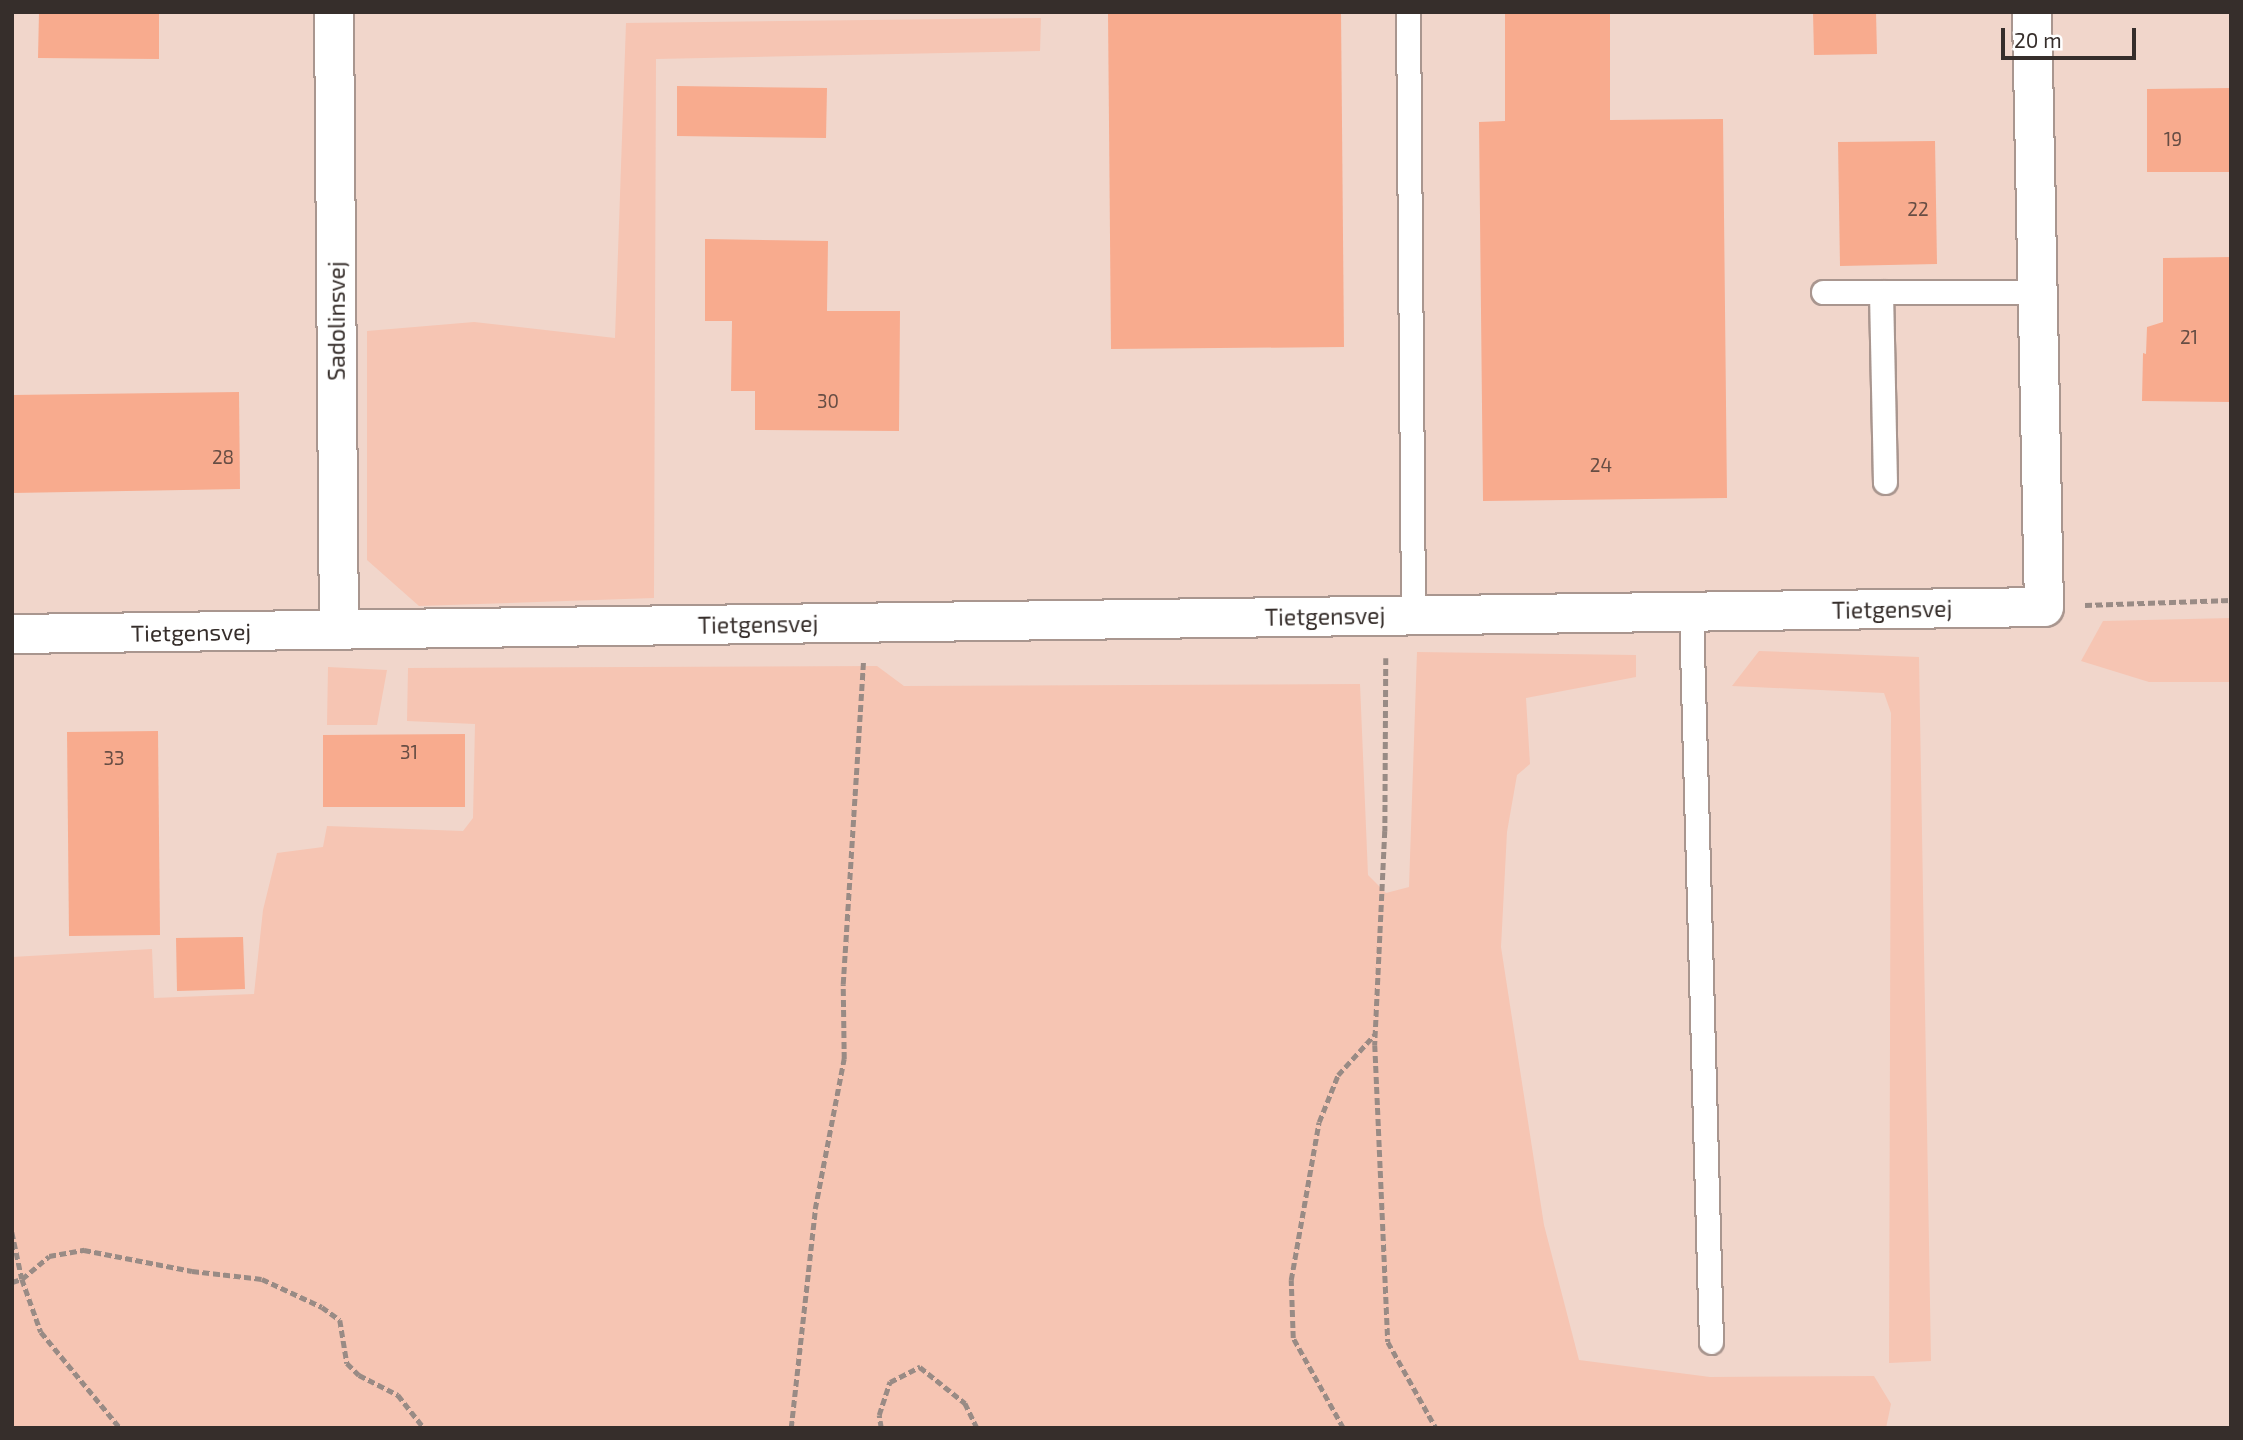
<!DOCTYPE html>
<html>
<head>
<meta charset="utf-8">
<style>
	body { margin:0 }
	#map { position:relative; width:2243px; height:1440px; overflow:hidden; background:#f7e3db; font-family:"Exo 2",sans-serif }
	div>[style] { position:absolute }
	.built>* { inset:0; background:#f1d6cb }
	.green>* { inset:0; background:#f6c5b3 }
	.building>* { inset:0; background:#f8ab8e }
	.path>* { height:4.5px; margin-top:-2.25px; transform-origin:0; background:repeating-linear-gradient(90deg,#998b85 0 7px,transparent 0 10.5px) }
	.roads { filter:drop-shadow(2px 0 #a9968f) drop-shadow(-2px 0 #a9968f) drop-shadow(0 2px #a9968f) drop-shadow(0 -2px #a9968f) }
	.lane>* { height:23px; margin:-11.5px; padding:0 11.5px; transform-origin:11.5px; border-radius:11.5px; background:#fff }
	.street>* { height:38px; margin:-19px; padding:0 19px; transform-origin:19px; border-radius:19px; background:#fff }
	span { translate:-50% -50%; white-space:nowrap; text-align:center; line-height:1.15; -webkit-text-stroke:5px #fff; paint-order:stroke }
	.number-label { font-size:19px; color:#664d44 }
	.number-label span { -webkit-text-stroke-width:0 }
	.street-label { font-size:23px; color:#362e2b }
	.frame { position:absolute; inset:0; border:14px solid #362e2b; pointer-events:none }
	.scale { position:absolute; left:2001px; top:28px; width:135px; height:32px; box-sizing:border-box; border:4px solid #362e2b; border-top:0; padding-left:9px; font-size:21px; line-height:24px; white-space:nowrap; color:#362e2b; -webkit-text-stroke:5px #fff; paint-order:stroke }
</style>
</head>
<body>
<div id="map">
	<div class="built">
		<div style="clip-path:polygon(12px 12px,2231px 12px,2231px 1428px,1500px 1428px,1382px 1212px,1359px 684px,12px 1167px)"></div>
	</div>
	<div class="green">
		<div style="clip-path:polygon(1041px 18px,1040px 51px,656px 59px,654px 598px,419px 606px,367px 560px,367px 331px,474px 322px,615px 338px,626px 23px)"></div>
		<div style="clip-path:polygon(2231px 618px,2231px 682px,2149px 682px,2081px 661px,2103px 621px)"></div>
		<div style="clip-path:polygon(1759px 651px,1919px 657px,1931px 1361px,1889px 1363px,1891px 713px,1884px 693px,1732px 686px)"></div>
		<div style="clip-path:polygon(1417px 652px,1636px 655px,1636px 677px,1526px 698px,1530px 764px,1517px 775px,1507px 832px,1501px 947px,1544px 1225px,1579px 1360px,1710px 1377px,1874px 1376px,1891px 1404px,1886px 1428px,12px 1428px,12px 957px,152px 949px,154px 998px,254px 994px,263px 910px,277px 853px,323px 847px,327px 826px,463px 831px,473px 818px,475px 724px,407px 721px,408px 668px,877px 666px,904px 686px,1360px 684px,1368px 875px,1386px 893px,1409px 887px)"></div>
		<div style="clip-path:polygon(328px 667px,387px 670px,377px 725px,327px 725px)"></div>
	</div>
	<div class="building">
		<div style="clip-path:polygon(39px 12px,159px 12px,159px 59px,38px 58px)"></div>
		<div style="clip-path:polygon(1108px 12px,1341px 12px,1344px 347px,1111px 349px)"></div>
		<div style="clip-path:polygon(1505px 12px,1610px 12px,1610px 120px,1723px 119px,1727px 498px,1483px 501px,1479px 122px,1505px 121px)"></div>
		<div style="clip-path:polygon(1813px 12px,1876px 12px,1877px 54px,1814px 55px)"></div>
		<div style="clip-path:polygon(677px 86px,827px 88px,826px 138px,677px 136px)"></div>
		<div style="clip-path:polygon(2231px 88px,2231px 172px,2147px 172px,2147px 89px)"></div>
		<div style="clip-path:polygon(1935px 141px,1937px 264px,1840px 266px,1838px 142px)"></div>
		<div style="clip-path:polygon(705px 239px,828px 241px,827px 311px,900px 311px,899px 431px,755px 430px,755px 391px,731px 391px,732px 321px,705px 321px)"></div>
		<div style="clip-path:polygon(2231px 257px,2231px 402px,2142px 401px,2143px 353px,2146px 354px,2147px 327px,2163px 322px,2163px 258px)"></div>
		<div style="clip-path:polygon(239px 392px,240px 489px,12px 493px,12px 395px)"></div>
		<div style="clip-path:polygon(158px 731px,160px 935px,69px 936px,67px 732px)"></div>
		<div style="clip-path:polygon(465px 734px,465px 807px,323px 807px,323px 735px)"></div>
		<div style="clip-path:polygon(243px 937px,245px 989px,177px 991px,176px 938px)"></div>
	</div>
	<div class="path">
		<div style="left:2085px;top:605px;width:146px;rotate:-2deg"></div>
		<div style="left:1386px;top:658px;width:173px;rotate:90.3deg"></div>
		<div style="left:1385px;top:831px;width:214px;rotate:92.7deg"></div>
		<div style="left:1375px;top:1045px;width:297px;rotate:87.5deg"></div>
		<div style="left:1388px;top:1342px;width:98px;rotate:60.8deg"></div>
		<div style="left:12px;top:1232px;width:48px;rotate:78deg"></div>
		<div style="left:22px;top:1279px;width:56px;rotate:70.3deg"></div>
		<div style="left:41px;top:1332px;width:124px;rotate:50.5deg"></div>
		<div style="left:12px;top:1282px;width:10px;rotate:-17deg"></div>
		<div style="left:22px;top:1279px;width:35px;rotate:-40deg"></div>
		<div style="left:49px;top:1256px;width:36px;rotate:-10deg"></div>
		<div style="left:84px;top:1250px;width:110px;rotate:11deg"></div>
		<div style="left:192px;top:1271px;width:70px;rotate:6.5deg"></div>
		<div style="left:262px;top:1279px;width:66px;rotate:25deg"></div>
		<div style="left:322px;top:1307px;width:22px;rotate:36deg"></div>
		<div style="left:340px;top:1320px;width:44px;rotate:80.8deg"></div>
		<div style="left:347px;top:1363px;width:17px;rotate:45deg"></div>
		<div style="left:359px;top:1375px;width:44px;rotate:27.1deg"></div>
		<div style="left:398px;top:1395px;width:42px;rotate:51.8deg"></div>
		<div style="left:791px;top:1428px;width:220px;rotate:-83.7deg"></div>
		<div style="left:815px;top:1209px;width:153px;rotate:-79.1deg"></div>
		<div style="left:844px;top:1059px;width:75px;rotate:-90.8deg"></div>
		<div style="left:843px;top:984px;width:322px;rotate:-86.4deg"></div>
		<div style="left:881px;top:1428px;width:13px;rotate:-99deg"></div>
		<div style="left:879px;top:1415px;width:35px;rotate:-72deg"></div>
		<div style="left:890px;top:1382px;width:34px;rotate:-27deg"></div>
		<div style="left:920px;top:1367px;width:58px;rotate:38.7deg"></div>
		<div style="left:965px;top:1403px;width:28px;rotate:64deg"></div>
		<div style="left:1343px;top:1428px;width:103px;rotate:-119.1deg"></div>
		<div style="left:1293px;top:1338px;width:58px;rotate:-92deg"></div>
		<div style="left:1291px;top:1280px;width:160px;rotate:-80deg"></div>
		<div style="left:1319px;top:1122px;width:51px;rotate:-68deg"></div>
		<div style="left:1338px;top:1075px;width:55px;rotate:-47.9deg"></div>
	</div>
	<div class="roads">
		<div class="lane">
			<div style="left:1408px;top:12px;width:603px;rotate:89.52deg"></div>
			<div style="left:1823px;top:292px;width:214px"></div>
			<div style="left:1881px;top:292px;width:190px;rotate:88.8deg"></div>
			<div style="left:1691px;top:612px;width:730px;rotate:88.43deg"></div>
		</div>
		<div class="street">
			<div style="left:334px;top:12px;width:618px;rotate:89.54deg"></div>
			<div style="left:12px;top:634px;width:2032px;rotate:-0.76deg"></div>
			<div style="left:2044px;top:607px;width:595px;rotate:-91.16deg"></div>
		</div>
	</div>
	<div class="number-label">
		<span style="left:2173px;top:139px">19</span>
		<span style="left:1918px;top:209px">22</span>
		<span style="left:2189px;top:337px">21</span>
		<span style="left:828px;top:401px">30</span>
		<span style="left:223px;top:457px">28</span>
		<span style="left:1601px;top:465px">24</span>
		<span style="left:409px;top:752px">31</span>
		<span style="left:114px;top:758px">33</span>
	</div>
	<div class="street-label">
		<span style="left:336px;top:321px;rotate:-90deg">Sadolinsvej</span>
		<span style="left:1892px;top:609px;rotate:-1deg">Tietgensvej</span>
		<span style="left:1325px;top:616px;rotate:-1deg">Tietgensvej</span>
		<span style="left:758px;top:624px;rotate:-1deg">Tietgensvej</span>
		<span style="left:191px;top:632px;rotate:-1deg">Tietgensvej</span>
	</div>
	<div class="frame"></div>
	<div class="scale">20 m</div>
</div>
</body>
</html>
